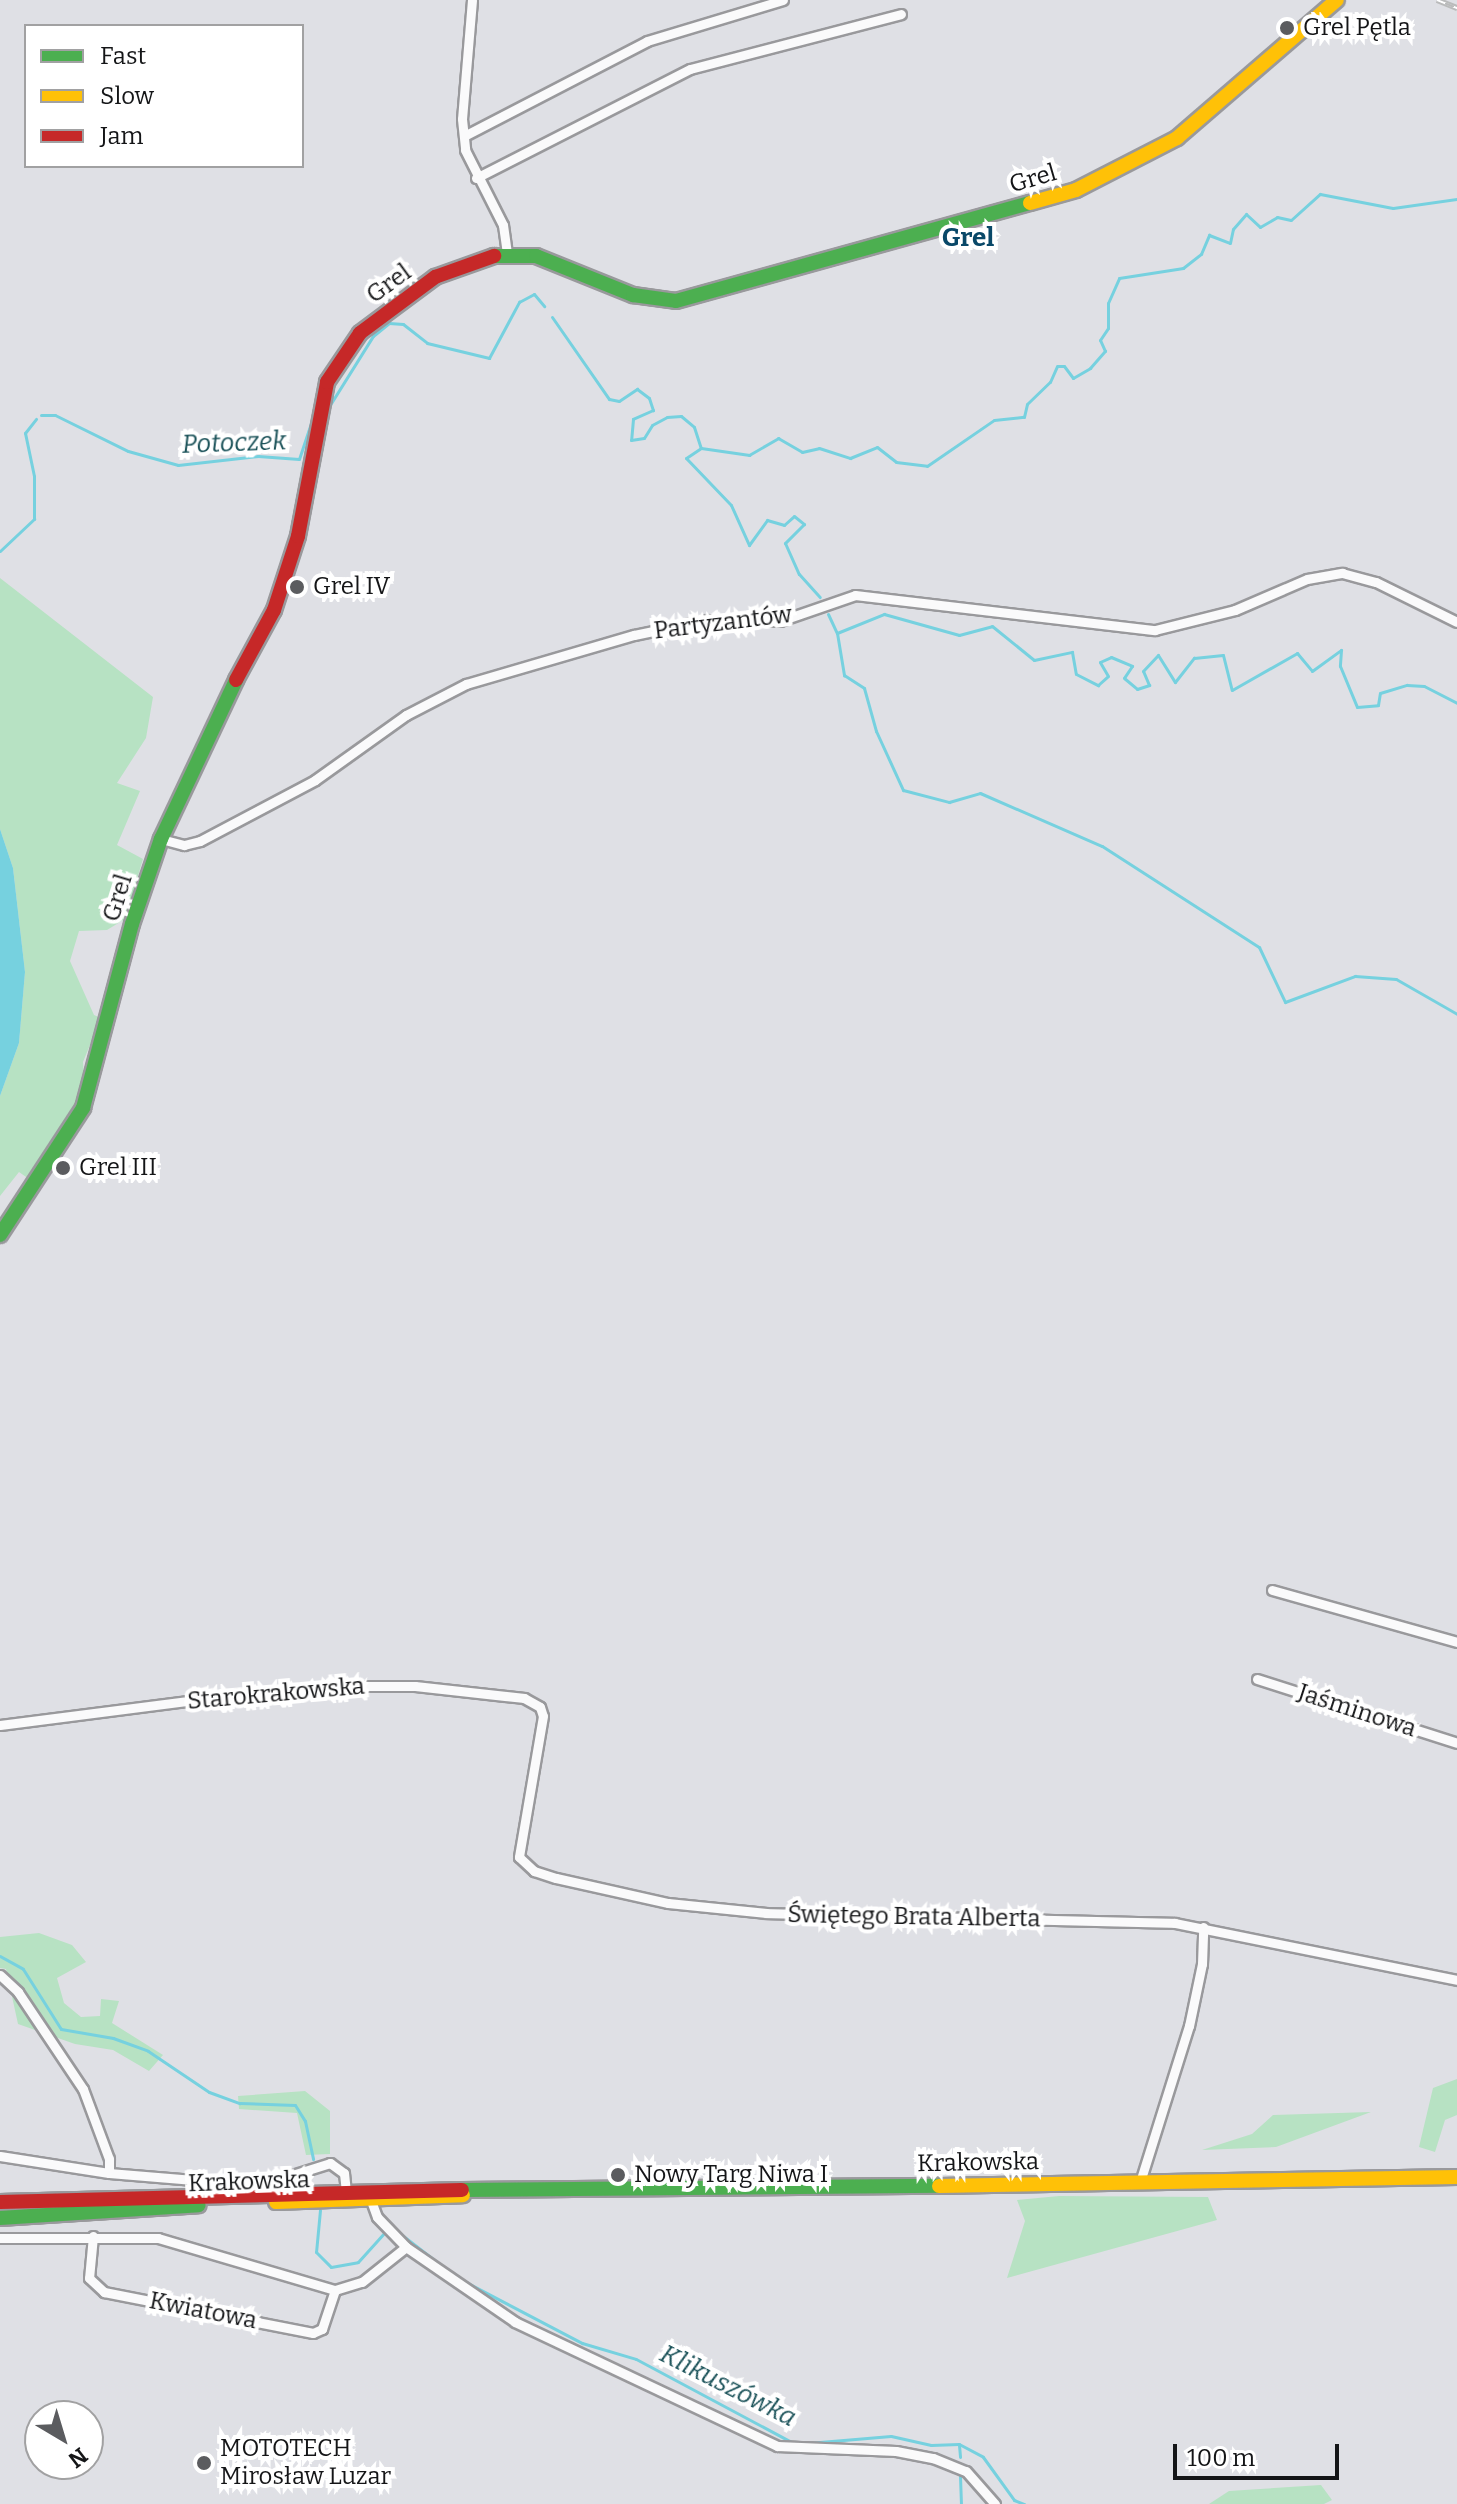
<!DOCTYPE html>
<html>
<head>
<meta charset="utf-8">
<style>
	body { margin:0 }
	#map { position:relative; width:1457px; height:2504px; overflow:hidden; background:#dfe0e5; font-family:Bitter,serif }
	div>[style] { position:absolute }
	.green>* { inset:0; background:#b7e2c3 }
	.water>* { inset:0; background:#76d1df }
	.stream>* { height:3px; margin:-1.5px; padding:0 1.5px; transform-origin:1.5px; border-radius:1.5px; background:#76d1df }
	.roads { filter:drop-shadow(2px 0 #99999c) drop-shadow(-2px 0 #99999c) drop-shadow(0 2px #99999c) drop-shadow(0 -2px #99999c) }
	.street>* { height:9px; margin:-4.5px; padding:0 4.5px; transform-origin:4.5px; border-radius:4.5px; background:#fafafb }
	.fast>* { height:14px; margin:-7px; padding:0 7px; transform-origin:7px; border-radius:7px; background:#4caf50 }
	.slow>* { height:14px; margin:-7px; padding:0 7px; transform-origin:7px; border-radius:7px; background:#ffc107 }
	.jam>* { height:14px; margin:-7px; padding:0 7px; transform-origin:7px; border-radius:7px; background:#c62828 }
	.rail>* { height:6px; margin-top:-3px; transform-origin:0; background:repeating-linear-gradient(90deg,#fff 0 9px,#babbbb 0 18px); box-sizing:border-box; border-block:2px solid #babbbb }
	.dots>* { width:22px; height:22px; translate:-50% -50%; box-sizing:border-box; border:4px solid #fff; border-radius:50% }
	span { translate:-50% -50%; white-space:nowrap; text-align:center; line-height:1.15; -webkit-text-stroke:8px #fff; paint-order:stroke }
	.poi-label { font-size:24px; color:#141517 }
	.left { translate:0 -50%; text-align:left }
	.street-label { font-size:24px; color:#141517 }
	.neighbourhood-label { font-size:26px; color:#094868; font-weight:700 }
	.water-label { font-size:26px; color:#1b5259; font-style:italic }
	.legend { position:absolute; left:24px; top:24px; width:280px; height:144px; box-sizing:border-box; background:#fff; border:2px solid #a1a1a2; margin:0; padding:10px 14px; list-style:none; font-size:24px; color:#141517 }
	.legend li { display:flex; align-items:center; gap:16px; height:40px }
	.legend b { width:40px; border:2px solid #a1a1a2 }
	.north { position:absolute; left:24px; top:2400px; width:80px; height:80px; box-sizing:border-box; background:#fff; border:2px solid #a1a1a2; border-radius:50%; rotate:142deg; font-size:22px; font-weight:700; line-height:32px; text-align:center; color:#141517 }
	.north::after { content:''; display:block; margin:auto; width:28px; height:36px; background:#5b5c5f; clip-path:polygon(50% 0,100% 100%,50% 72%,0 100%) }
	.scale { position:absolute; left:1173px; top:2444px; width:166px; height:36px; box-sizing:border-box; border:4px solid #141517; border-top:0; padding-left:10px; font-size:24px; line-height:28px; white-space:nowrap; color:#141517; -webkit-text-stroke:6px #fff; paint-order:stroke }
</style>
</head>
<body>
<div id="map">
	<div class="green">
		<div style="clip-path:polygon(0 578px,153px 697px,146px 738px,117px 783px,140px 791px,117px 845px,143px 859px,125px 919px,107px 930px,79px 931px,70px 961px,94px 1015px,101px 1018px,83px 1062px,84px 1079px,72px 1113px,29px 1179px,19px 1172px,0 1196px,0 1096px,19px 1043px,25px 972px,13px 868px,0 829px)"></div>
		<div style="clip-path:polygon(39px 1933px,72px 1945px,86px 1962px,57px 1978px,64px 2003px,81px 2017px,100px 2016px,101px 1999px,119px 2001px,112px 2023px,163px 2055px,149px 2071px,113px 2050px,75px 2044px,18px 2024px,6px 1969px,0 1968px,0 1937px)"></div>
		<div style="clip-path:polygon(1457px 2079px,1457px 2115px,1445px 2120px,1435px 2152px,1419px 2147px,1433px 2088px)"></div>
		<div style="clip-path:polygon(305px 2091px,330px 2111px,330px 2154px,306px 2155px,297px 2113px,239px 2109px,238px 2096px)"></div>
		<div style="clip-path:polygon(1371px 2112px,1276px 2147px,1202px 2150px,1252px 2134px,1273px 2115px)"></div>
		<div style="clip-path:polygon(1059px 2196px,1208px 2197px,1217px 2220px,1007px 2278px,1025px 2221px,1017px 2200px)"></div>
		<div style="clip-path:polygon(1321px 2485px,1332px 2500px,1324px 2504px,1209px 2504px,1229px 2491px)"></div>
	</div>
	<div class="water">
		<div style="clip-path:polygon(0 829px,13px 868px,25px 972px,19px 1043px,0 1096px)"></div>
	</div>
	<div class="stream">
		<div style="left:552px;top:317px;width:100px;rotate:55.2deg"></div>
		<div style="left:609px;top:399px;width:10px;rotate:11deg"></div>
		<div style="left:619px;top:401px;width:22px;rotate:-34deg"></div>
		<div style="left:637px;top:389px;width:15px;rotate:37deg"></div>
		<div style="left:649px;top:398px;width:13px;rotate:72deg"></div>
		<div style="left:653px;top:410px;width:22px;rotate:156deg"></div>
		<div style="left:633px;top:419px;width:21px;rotate:95deg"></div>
		<div style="left:631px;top:440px;width:13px;rotate:-9deg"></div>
		<div style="left:644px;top:438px;width:15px;rotate:-58deg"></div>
		<div style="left:652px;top:425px;width:17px;rotate:-28deg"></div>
		<div style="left:667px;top:417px;width:14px;rotate:-4deg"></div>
		<div style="left:681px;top:416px;width:17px;rotate:40deg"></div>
		<div style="left:694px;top:427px;width:22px;rotate:72deg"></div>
		<div style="left:328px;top:408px;width:85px;rotate:-58deg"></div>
		<div style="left:373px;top:336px;width:21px;rotate:-39deg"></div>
		<div style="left:389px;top:323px;width:14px;rotate:4deg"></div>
		<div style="left:403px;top:324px;width:31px;rotate:38deg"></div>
		<div style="left:427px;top:343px;width:64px;rotate:13.6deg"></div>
		<div style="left:489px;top:358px;width:64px;rotate:-61.8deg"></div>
		<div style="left:519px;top:302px;width:17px;rotate:-28deg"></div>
		<div style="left:534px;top:294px;width:16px;rotate:50deg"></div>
		<div style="left:41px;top:415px;width:14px"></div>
		<div style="left:55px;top:415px;width:81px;rotate:26.3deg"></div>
		<div style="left:128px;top:451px;width:52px;rotate:15.6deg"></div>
		<div style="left:178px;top:465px;width:81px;rotate:-6.4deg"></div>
		<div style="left:258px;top:456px;width:41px;rotate:4.2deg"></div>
		<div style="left:299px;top:459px;width:44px;rotate:-71.6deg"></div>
		<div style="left:701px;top:448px;width:49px;rotate:8.3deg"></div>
		<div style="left:749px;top:455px;width:34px;rotate:-30deg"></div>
		<div style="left:778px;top:438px;width:28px;rotate:30deg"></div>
		<div style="left:802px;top:452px;width:17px;rotate:-13deg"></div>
		<div style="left:819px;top:448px;width:33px;rotate:18deg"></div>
		<div style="left:850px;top:458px;width:29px;rotate:-22deg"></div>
		<div style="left:877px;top:447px;width:24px;rotate:38deg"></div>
		<div style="left:896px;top:462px;width:31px;rotate:7deg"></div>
		<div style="left:927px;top:466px;width:81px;rotate:-34.5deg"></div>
		<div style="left:994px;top:420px;width:30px;rotate:-6deg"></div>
		<div style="left:1024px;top:417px;width:13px;rotate:-77deg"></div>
		<div style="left:1027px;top:404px;width:32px;rotate:-44deg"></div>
		<div style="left:1050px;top:382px;width:17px;rotate:-66deg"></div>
		<div style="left:1057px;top:366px;width:7px"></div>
		<div style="left:1064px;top:366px;width:15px;rotate:53deg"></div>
		<div style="left:1073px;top:378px;width:20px;rotate:-30deg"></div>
		<div style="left:1090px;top:368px;width:23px;rotate:-49deg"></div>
		<div style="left:1105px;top:351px;width:12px;rotate:-114deg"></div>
		<div style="left:1100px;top:340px;width:14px;rotate:-56deg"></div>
		<div style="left:1108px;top:328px;width:25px;rotate:-90deg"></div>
		<div style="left:1108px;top:303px;width:27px;rotate:-66deg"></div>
		<div style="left:1119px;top:278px;width:65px;rotate:-8.9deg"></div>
		<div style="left:1183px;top:268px;width:23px;rotate:-38deg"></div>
		<div style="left:1201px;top:254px;width:21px;rotate:-67deg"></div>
		<div style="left:1209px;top:235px;width:22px;rotate:21deg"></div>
		<div style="left:1230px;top:243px;width:14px;rotate:-78deg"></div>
		<div style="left:1233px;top:229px;width:20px;rotate:-49deg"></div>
		<div style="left:1246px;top:214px;width:19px;rotate:43deg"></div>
		<div style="left:1260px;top:227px;width:20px;rotate:-30deg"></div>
		<div style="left:1277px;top:217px;width:14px;rotate:12deg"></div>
		<div style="left:1291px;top:220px;width:39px;rotate:-42deg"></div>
		<div style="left:1320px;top:194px;width:74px;rotate:10.9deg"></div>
		<div style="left:1393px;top:208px;width:65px;rotate:-8deg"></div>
		<div style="left:701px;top:448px;width:18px;rotate:146deg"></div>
		<div style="left:686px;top:458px;width:65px;rotate:46.2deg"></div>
		<div style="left:731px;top:505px;width:44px;rotate:65.8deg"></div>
		<div style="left:749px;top:545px;width:31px;rotate:-54deg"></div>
		<div style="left:767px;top:520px;width:18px;rotate:16deg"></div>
		<div style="left:784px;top:525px;width:13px;rotate:-42deg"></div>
		<div style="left:794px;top:516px;width:13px;rotate:39deg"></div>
		<div style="left:804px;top:524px;width:27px;rotate:135deg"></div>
		<div style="left:785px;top:543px;width:34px;rotate:66deg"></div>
		<div style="left:799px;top:574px;width:31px;rotate:48deg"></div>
		<div style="left:0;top:551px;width:47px;rotate:-43.3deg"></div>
		<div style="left:34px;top:519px;width:43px;rotate:-90deg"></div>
		<div style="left:34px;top:476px;width:44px;rotate:-101.8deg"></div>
		<div style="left:25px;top:433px;width:18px;rotate:-52deg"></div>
		<div style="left:828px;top:614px;width:21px;rotate:65deg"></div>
		<div style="left:837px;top:633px;width:43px;rotate:80.5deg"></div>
		<div style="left:844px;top:675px;width:24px;rotate:33deg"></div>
		<div style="left:864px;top:688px;width:45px;rotate:74.4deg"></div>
		<div style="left:876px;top:731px;width:65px;rotate:65.4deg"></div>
		<div style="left:903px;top:790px;width:48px;rotate:14.6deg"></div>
		<div style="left:949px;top:802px;width:32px;rotate:-16deg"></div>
		<div style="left:980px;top:793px;width:133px;rotate:23.5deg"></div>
		<div style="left:1102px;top:846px;width:187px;rotate:32.8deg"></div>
		<div style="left:1259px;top:947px;width:61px;rotate:64.7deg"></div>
		<div style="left:1285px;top:1002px;width:75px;rotate:-20.4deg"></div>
		<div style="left:1355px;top:976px;width:41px;rotate:4.2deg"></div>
		<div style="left:1396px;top:979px;width:70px;rotate:29.8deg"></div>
		<div style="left:837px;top:633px;width:51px;rotate:-22deg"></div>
		<div style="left:884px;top:614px;width:78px;rotate:15.6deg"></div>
		<div style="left:959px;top:635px;width:34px;rotate:-15deg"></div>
		<div style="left:992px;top:626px;width:54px;rotate:39deg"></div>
		<div style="left:1034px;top:660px;width:39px;rotate:-12deg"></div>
		<div style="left:1072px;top:652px;width:22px;rotate:80deg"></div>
		<div style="left:1076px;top:674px;width:25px;rotate:27deg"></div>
		<div style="left:1098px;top:685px;width:13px;rotate:-42deg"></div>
		<div style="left:1108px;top:676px;width:16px;rotate:-120deg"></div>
		<div style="left:1100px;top:662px;width:12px;rotate:-24deg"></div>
		<div style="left:1111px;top:657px;width:23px;rotate:23deg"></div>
		<div style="left:1132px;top:666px;width:14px;rotate:124deg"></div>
		<div style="left:1124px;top:678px;width:17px;rotate:40deg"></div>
		<div style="left:1137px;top:689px;width:13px;rotate:-18deg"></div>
		<div style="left:1149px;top:685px;width:15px;rotate:-113deg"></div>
		<div style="left:1143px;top:671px;width:22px;rotate:-47deg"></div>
		<div style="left:1158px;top:655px;width:32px;rotate:58deg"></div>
		<div style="left:1175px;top:682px;width:31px;rotate:-52deg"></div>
		<div style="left:1194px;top:658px;width:29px;rotate:-6deg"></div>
		<div style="left:1223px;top:655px;width:36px;rotate:76deg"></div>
		<div style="left:1232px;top:690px;width:75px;rotate:-29.6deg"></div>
		<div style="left:1297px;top:653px;width:23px;rotate:50deg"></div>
		<div style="left:1312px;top:671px;width:36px;rotate:-36deg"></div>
		<div style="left:1341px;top:650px;width:16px;rotate:94deg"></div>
		<div style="left:1340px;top:666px;width:44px;rotate:67.5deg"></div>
		<div style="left:1357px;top:707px;width:21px;rotate:-5deg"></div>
		<div style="left:1378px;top:705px;width:12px;rotate:-81deg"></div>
		<div style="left:1380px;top:693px;width:28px;rotate:-17deg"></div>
		<div style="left:1407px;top:685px;width:17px;rotate:3deg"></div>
		<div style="left:1424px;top:686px;width:37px;rotate:27deg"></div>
		<div style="left:0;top:1956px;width:26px;rotate:29deg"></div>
		<div style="left:23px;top:1969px;width:71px;rotate:57.7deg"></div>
		<div style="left:61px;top:2029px;width:53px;rotate:9.8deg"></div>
		<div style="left:113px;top:2038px;width:37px;rotate:20deg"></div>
		<div style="left:148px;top:2051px;width:73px;rotate:33.9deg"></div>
		<div style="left:209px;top:2092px;width:33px;rotate:20deg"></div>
		<div style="left:240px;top:2103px;width:55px;rotate:2.1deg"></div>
		<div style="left:295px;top:2105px;width:19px;rotate:58deg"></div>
		<div style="left:305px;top:2121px;width:39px;rotate:78deg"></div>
		<div style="left:320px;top:2210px;width:42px;rotate:95.4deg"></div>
		<div style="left:316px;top:2252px;width:21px;rotate:45deg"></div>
		<div style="left:331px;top:2267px;width:27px;rotate:-10deg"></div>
		<div style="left:358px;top:2262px;width:39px;rotate:-48deg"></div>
		<div style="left:398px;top:2232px;width:56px;rotate:37.7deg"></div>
		<div style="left:460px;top:2279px;width:138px;rotate:27.7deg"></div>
		<div style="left:582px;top:2343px;width:56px;rotate:16.5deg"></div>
		<div style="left:636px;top:2359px;width:178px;rotate:28.1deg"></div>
		<div style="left:808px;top:2443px;width:83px;rotate:-4.8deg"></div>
		<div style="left:891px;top:2436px;width:41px;rotate:12.7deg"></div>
		<div style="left:931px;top:2445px;width:28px;rotate:-2deg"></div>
		<div style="left:959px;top:2444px;width:27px;rotate:28deg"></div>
		<div style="left:983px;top:2457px;width:53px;rotate:54.2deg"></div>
		<div style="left:1014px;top:2500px;width:11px;rotate:22deg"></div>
		<div style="left:959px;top:2445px;width:12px;rotate:85deg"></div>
		<div style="left:960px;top:2476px;width:28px;rotate:88deg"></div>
	</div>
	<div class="roads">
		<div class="street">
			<div style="left:472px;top:0;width:119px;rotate:94.8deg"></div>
			<div style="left:462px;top:119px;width:31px;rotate:84deg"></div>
			<div style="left:465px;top:150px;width:84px;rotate:63.1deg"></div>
			<div style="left:503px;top:225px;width:29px;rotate:82deg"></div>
			<div style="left:464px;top:136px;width:206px;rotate:-27.4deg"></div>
			<div style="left:647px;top:41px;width:142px;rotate:-16.8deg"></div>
			<div style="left:476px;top:178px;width:240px;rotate:-27deg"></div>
			<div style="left:690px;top:69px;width:218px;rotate:-14.6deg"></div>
			<div style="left:161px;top:839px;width:24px;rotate:15deg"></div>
			<div style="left:184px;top:845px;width:16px;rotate:-14deg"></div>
			<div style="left:200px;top:841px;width:130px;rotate:-27.9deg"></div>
			<div style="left:315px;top:780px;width:112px;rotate:-35.5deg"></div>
			<div style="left:406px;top:715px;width:68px;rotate:-27.3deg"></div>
			<div style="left:466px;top:684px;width:175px;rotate:-16.3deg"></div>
			<div style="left:634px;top:635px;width:74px;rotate:-11.8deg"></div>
			<div style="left:706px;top:620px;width:74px;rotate:0.8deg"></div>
			<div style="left:780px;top:621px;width:79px;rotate:-19.1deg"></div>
			<div style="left:855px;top:595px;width:302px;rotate:6.7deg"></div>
			<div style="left:1155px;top:630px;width:82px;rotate:-14deg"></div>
			<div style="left:1235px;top:610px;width:78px;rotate:-23.3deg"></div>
			<div style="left:1307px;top:579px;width:36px;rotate:-10deg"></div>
			<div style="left:1342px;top:573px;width:35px;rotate:15deg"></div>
			<div style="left:1376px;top:582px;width:90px;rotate:26.3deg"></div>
			<div style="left:1272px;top:1590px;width:192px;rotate:15.7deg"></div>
			<div style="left:1257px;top:1679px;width:210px;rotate:17.7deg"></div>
			<div style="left:0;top:1725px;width:235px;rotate:-7.3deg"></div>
			<div style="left:233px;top:1695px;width:115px;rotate:-4.5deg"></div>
			<div style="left:348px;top:1686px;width:67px"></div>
			<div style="left:415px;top:1686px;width:110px;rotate:6.3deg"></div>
			<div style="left:524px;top:1698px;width:18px;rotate:29deg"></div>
			<div style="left:540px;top:1707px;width:9px;rotate:72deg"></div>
			<div style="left:543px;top:1716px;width:143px;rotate:99.7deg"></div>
			<div style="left:519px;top:1857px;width:21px;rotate:43deg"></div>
			<div style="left:534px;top:1871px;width:23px;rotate:18deg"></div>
			<div style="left:556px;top:1878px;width:115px;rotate:12.6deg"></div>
			<div style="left:668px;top:1903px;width:99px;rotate:5.8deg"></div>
			<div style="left:766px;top:1913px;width:409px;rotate:1.4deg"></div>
			<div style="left:1175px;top:1923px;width:288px;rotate:11.4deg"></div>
			<div style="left:0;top:1975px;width:25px;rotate:43deg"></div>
			<div style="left:18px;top:1992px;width:117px;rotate:56.2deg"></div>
			<div style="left:83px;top:2089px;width:75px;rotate:69.6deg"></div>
			<div style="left:109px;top:2159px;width:14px;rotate:90deg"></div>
			<div style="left:0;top:2156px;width:110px;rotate:8.9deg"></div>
			<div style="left:109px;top:2173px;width:109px;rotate:4.7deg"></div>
			<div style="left:218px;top:2182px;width:55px;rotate:-1deg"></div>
			<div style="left:273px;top:2181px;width:60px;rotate:-17.5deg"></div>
			<div style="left:330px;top:2163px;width:17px;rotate:36deg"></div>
			<div style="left:344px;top:2173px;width:19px;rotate:84deg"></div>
			<div style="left:1140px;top:2182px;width:164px;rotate:-72.6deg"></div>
			<div style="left:1189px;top:2026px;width:63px;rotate:-78.2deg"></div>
			<div style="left:1202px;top:1964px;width:37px;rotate:-88deg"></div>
			<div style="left:369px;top:2195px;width:23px;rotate:70deg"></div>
			<div style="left:377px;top:2217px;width:42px;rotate:46deg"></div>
			<div style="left:406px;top:2247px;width:132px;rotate:34.5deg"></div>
			<div style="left:515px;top:2322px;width:290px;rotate:25.3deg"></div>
			<div style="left:777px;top:2446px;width:119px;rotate:2.4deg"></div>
			<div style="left:896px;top:2451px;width:38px;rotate:11deg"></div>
			<div style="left:933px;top:2458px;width:35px;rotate:22deg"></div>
			<div style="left:966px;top:2471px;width:44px;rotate:48.7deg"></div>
			<div style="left:93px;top:2236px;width:42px;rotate:95.4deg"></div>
			<div style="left:89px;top:2278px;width:21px;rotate:43deg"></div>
			<div style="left:104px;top:2292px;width:213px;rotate:11.1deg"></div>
			<div style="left:313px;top:2333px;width:10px;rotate:-24deg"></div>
			<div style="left:322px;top:2329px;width:41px;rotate:-71.6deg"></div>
			<div style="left:0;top:2238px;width:158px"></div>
			<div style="left:158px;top:2238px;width:184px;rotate:16.4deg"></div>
			<div style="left:335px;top:2290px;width:28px;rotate:-17deg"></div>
			<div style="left:362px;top:2282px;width:56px;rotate:-38.5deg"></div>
		</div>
		<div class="fast">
			<div style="left:494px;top:256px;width:42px"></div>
			<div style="left:536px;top:256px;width:105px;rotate:21.9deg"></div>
			<div style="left:633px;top:295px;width:43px;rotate:7.9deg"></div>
			<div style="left:676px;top:301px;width:367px;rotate:-15.5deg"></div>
			<div style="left:0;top:1235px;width:152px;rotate:-56.8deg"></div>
			<div style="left:83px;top:1108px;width:190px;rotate:-75.1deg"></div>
			<div style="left:132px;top:924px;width:90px;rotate:-71.2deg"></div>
			<div style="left:161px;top:839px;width:176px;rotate:-64.7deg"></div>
			<div style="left:462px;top:2190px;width:477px;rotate:-0.5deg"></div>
			<div style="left:0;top:2218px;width:199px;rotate:-3.7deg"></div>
		</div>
		<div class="slow">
			<div style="left:1030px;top:203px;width:48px;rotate:-15.8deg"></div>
			<div style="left:1076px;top:190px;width:114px;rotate:-27.2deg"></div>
			<div style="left:1177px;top:138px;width:211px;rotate:-40.8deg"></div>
			<div style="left:939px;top:2186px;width:518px;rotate:-1deg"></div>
			<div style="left:276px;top:2202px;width:187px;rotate:-2.1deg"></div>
		</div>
		<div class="jam">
			<div style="left:236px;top:680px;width:80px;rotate:-61.5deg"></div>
			<div style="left:274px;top:610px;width:78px;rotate:-72deg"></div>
			<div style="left:298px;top:536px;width:157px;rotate:-79.3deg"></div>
			<div style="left:327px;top:382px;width:59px;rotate:-56deg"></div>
			<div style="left:360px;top:333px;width:94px;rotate:-36.7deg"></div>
			<div style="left:435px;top:277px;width:63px;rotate:-19.6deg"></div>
			<div style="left:0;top:2202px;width:462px;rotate:-1.5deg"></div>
		</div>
	</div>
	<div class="rail">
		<div style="left:1437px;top:0;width:22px;rotate:22deg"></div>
	</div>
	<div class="dots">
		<div style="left:1287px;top:28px;background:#5b5c5f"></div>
		<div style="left:297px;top:587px;background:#5b5c5f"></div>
		<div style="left:63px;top:1168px;background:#5b5c5f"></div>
		<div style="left:618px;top:2175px;background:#5b5c5f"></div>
		<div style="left:204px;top:2463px;background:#5b5c5f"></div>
	</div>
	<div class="poi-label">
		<span class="left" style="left:1303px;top:28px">Grel Pętla</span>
		<span class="left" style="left:313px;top:587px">Grel IV</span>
		<span class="left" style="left:79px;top:1168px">Grel III</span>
		<span class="left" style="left:634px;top:2175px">Nowy Targ Niwa I</span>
		<span class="left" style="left:220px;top:2463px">MOTOTECH<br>Mirosław Luzar</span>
	</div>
	<div class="street-label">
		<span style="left:1033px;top:179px;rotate:-16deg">Grel</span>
		<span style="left:389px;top:284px;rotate:-36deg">Grel</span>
		<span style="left:723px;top:623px;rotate:-7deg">Partyzantów</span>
		<span style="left:118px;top:898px;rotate:-73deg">Grel</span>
		<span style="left:276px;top:1694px;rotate:-5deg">Starokrakowska</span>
		<span style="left:1357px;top:1711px;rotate:18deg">Jaśminowa</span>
		<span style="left:914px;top:1917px;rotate:1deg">Świętego Brata Alberta</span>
		<span style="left:978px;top:2163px;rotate:-1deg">Krakowska</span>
		<span style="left:249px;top:2182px;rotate:-2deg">Krakowska</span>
		<span style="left:203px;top:2311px;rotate:11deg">Kwiatowa</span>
	</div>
	<div class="neighbourhood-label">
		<span style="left:968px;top:238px">Grel</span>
	</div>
	<div class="water-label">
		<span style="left:234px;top:443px;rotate:-2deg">Potoczek</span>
		<span style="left:728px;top:2386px;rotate:27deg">Klikuszówka</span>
	</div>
	<ul class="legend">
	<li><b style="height:10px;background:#4caf50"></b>Fast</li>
	<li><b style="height:10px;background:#ffc107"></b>Slow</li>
	<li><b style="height:10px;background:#c62828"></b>Jam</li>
	</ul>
	<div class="north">N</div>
	<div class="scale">100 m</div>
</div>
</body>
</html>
